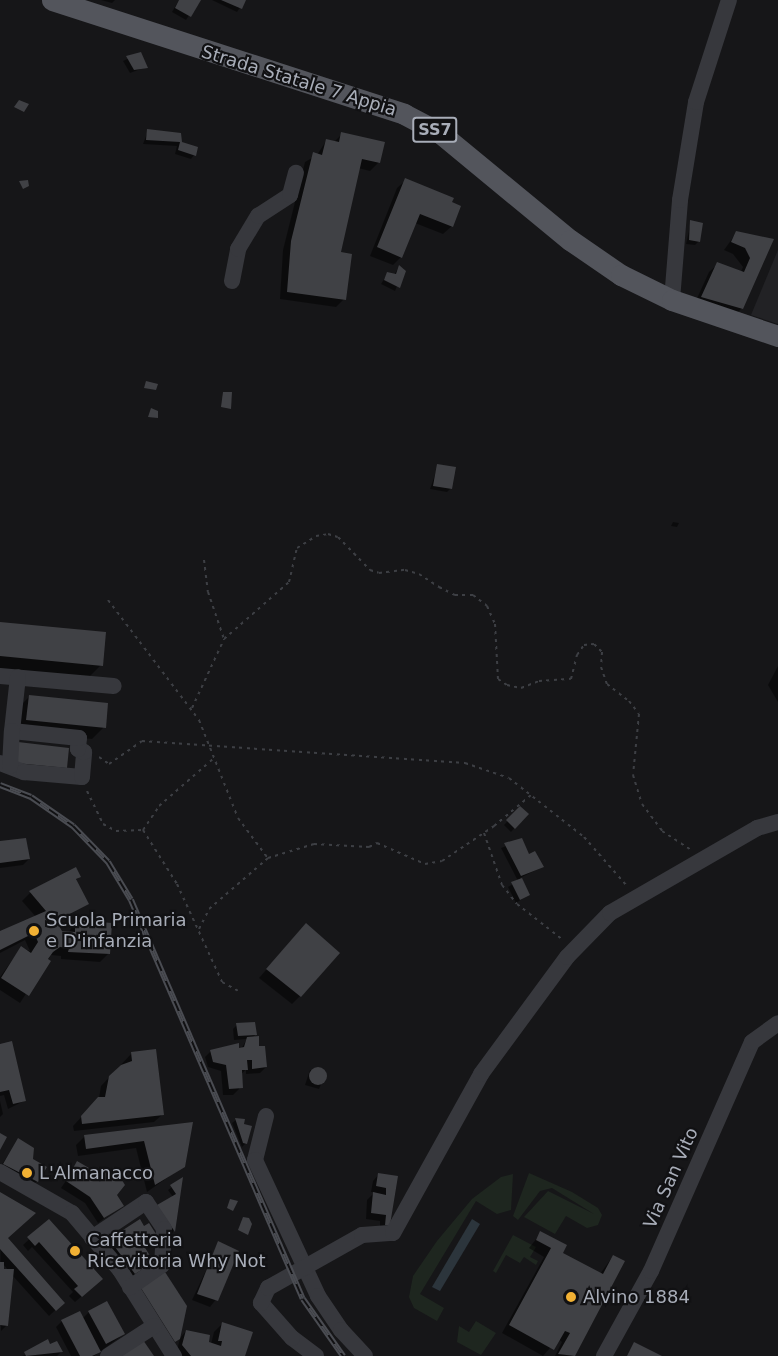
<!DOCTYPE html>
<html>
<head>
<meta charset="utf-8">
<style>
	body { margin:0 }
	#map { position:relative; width:778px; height:1356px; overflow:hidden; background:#161618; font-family:"DejaVu Sans",sans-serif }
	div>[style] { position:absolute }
	.built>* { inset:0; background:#222225 }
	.green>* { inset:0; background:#1e261f }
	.water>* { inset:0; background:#2c353c }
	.shadow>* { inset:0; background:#0007 }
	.building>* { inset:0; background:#404145 }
	.round { border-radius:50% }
	.path>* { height:2px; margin-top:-1px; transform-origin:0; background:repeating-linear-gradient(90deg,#3d3f44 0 3px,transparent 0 7.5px) }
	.minor>* { height:16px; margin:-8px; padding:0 8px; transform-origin:8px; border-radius:8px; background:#37383d }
	.major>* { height:21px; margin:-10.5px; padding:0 10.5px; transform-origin:10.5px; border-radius:10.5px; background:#53555c }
	.rail>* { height:6px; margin-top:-3px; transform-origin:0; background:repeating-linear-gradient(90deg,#111113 0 11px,#4a4c52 0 22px); box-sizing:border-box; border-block:2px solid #4a4c52 }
	.dots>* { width:16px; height:16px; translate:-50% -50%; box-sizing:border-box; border:3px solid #111113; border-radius:50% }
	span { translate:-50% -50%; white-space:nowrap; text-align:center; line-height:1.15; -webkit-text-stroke:4.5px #111113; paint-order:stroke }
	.shield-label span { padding:2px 4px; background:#111113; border:2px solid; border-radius:4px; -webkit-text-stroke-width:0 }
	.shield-label { font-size:16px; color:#a8adb8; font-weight:700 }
	.street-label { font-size:18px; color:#a8adb8 }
	.poi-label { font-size:18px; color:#a8adb8 }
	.left { translate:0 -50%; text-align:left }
</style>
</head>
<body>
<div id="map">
	<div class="built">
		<div style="clip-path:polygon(778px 250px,778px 324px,751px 315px)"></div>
	</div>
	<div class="green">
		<div style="clip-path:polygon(529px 1173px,572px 1192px,598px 1208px,602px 1215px,598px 1225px,587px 1228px,566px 1216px,555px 1234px,524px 1217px,548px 1191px,594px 1214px,552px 1188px,540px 1191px,518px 1220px,513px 1216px)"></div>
		<div style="clip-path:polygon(513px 1174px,511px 1210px,497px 1214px,476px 1201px,420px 1294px,444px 1308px,437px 1321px,414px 1308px,409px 1297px,413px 1276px,437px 1241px,472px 1199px,501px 1177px)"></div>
		<div style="clip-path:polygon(513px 1235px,536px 1247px,530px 1257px,538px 1261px,536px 1265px,524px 1257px,520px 1263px,506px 1255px,496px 1273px,493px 1271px)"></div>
		<div style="clip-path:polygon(476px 1321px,496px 1333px,481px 1355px,457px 1342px,459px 1326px,469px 1332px)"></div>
	</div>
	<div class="water">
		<div style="clip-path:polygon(472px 1219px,480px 1224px,440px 1291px,432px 1287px)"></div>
	</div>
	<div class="shadow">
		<div style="clip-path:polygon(101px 0,115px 0,112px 3px)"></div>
		<div style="clip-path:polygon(179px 0,199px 0,186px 20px,172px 12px)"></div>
		<div style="clip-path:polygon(212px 0,245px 0,237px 12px)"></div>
		<div style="clip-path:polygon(140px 53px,146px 67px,130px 73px,123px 61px)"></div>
		<div style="clip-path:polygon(148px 131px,179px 134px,181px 143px,194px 155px,191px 159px,175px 154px,177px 146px,143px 144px)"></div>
		<div style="clip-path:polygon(342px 134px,379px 162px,370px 171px,358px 168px,339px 253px,344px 299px,336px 307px,280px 299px,283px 250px,305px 162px,317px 155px,326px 141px,333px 143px)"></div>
		<div style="clip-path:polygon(406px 180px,452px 226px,443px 234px,415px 223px,401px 257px,393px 265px,370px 256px,397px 188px)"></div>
		<div style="clip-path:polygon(691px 222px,699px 241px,695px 245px,686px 244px)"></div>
		<div style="clip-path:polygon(737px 232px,772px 240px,742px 308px,733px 317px,694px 305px,709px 272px,718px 264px,741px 272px,743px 267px,733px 254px,724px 250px)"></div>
		<div style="clip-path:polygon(399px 267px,404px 269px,395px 291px,381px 284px,388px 273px,394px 275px)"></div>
		<div style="clip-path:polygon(438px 466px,451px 488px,447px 492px,430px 489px)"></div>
		<div style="clip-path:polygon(673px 522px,679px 523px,677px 527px,671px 526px)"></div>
		<div style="clip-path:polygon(0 623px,101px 665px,89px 677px,0 669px)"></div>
		<div style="clip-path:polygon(778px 666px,778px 702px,768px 685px)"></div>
		<div style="clip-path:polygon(29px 697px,104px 727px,92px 739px,15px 732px,17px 709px)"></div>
		<div style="clip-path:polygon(520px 808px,527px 814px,511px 832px,504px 825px)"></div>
		<div style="clip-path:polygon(521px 840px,529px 856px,542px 867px,520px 878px,528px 895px,516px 903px,508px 887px,518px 881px,501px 848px)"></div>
		<div style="clip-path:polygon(0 843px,29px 859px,23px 865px,0 868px)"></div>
		<div style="clip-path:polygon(75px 869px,79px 877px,75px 881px,87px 903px,56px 923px,61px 932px,68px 933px,76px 922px,108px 954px,100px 962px,61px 959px,61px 956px,51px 955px,20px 1003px,0 990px,0 977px,21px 948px,30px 951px,25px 940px,0 953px,0 934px,36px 917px,22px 901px,30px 893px)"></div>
		<div style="clip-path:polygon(298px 933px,300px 996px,292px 1004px,259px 978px)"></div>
		<div style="clip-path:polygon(237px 1025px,255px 1035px,252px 1038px,266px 1067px,260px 1073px,246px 1074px,246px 1069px,240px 1076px,239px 1089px,233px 1095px,223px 1095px,221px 1071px,208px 1067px,205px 1057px,211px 1051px,238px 1054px,247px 1039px,234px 1040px,233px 1029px)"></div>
		<div style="clip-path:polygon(0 1046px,24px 1101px,8px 1109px,4px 1095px,0 1096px)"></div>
		<div style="clip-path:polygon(132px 1053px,163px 1114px,154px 1122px,74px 1131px,73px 1126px,99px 1098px,101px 1086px)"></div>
		<div style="clip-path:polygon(310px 1070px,326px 1073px,319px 1089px,305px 1085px)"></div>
		<div style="clip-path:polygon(0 1101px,3px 1114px,0 1117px)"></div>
		<div style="clip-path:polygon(236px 1120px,246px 1143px,242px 1147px,232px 1123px)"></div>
		<div style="clip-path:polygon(191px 1124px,184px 1166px,147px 1192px,136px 1148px,78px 1156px,76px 1145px,85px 1136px)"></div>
		<div style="clip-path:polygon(19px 1140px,31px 1160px,37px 1181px,30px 1187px,0 1167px)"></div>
		<div style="clip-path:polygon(78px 1163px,122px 1205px,98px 1223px,85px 1203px,61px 1188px)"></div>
		<div style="clip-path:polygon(379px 1174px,396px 1177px,389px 1225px,380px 1230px,380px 1221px,366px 1219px,367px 1200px,375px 1192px,371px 1192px,373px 1181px)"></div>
		<div style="clip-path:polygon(181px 1180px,173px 1232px,170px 1235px,173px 1197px,168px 1190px)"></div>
		<div style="clip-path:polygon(evenodd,0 1194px,6px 1238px,63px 1303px,49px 1316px,12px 1275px,7px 1325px,1px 1331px,0 1194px,3px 1264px,8px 1270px,2px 1270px,3px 1264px)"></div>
		<div style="clip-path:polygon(49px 1221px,95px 1285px,75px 1302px,69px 1296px,73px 1292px,32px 1247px,28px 1251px,23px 1245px)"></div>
		<div style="clip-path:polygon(541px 1233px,561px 1253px,600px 1274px,613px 1256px,623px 1262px,573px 1356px,555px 1356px,562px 1342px,558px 1339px,543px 1356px,502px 1333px,544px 1257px,529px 1248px)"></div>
		<div style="clip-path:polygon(154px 1234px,141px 1245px,152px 1262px,129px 1279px,104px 1246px,110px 1240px)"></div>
		<div style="clip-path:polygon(219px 1243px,237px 1251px,221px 1293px,210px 1307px,192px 1300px)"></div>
		<div style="clip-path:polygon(89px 1312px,124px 1334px,94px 1356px,71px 1356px,56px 1327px,62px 1321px,82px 1319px)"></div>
		<div style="clip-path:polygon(222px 1324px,243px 1356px,180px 1356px,177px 1351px,180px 1338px,186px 1331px,211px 1344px,214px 1332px)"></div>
		<div style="clip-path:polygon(50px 1346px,61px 1352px,57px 1356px,22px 1356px)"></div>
	</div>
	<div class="building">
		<div style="clip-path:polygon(179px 0,201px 0,191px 17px,175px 8px)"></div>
		<div style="clip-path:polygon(221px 0,246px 0,242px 9px)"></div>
		<div style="clip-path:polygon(141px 52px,148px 68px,134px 70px,126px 56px)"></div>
		<div style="clip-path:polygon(19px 100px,29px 104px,24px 112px,14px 107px)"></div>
		<div style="clip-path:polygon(147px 129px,181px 133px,182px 142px,198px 147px,196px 156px,178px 150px,180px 142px,146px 140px)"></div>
		<div style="clip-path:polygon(341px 132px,385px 142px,380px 163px,362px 159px,341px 252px,352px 254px,346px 300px,287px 292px,291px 241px,313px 152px,322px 155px,326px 139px,339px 142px)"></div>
		<div style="clip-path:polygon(405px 178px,454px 198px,452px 202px,461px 206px,453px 227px,420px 214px,402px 258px,377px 247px)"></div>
		<div style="clip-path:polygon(28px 180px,29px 186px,23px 189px,19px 181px)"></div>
		<div style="clip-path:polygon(690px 220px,703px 223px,700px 242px,689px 240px)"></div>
		<div style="clip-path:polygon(736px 231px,774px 239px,743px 309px,701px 297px,717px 262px,744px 272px,750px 258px,745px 248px,731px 242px)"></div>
		<div style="clip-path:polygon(399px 265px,406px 271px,400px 288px,384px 280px,387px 272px,396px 274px)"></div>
		<div style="clip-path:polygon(146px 381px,158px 384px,156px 390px,144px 388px)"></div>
		<div style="clip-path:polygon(223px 392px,232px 392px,231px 409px,221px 407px)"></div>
		<div style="clip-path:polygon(151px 408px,158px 411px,158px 418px,148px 417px)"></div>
		<div style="clip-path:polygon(437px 464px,456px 467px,452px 489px,433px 486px)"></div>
		<div style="clip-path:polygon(0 622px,106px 632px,103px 666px,0 656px)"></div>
		<div style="clip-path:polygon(29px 695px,108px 703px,106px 728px,26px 720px)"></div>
		<div style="clip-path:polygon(18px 742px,69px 748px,67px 768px,16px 763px)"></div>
		<div style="clip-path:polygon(520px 806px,529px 814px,515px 829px,506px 820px)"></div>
		<div style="clip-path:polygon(26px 838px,30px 859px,0 863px,0 841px)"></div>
		<div style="clip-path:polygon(522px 838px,529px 854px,535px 851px,544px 867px,521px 876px,504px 843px)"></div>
		<div style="clip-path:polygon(76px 867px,81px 877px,76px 879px,89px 904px,56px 921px,62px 931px,75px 932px,75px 920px,112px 923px,110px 954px,68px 952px,69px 948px,60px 947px,53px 952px,48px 959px,51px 961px,29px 996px,1px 978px,21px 946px,31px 953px,38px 942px,34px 933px,0 950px,0 931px,46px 911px,29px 891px)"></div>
		<div style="clip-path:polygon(522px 878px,530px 895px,520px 900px,511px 882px)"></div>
		<div style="clip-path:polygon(306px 923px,340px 953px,301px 997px,266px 969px)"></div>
		<div style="clip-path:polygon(255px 1022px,257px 1035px,238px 1036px,236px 1023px)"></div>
		<div style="clip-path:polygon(259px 1036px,259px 1046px,265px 1046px,267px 1067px,252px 1069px,252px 1060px,247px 1060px,248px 1070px,242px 1070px,243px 1088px,229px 1089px,226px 1065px,213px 1062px,210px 1050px,239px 1043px,239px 1048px,244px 1047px,247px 1037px)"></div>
		<div style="clip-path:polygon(12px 1041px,26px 1101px,13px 1104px,9px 1090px,0 1092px,0 1044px)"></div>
		<div style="clip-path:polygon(156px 1049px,164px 1115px,82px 1124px,81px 1116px,98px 1097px,105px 1097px,109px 1076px,121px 1065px,132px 1061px,131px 1052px)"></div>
		<div class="round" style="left:309px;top:1067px;width:18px;height:18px"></div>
		<div style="clip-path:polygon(235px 1118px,245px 1119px,244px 1124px,252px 1126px,247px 1144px,243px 1143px)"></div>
		<div style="clip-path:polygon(193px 1122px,185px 1167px,155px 1185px,144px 1141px,86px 1149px,84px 1135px)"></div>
		<div style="clip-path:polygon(0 1133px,7px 1137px,0 1150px)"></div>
		<div style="clip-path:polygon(18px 1138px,34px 1148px,33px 1159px,47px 1167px,38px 1182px,3px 1164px)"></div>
		<div style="clip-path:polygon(77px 1161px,101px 1175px,114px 1167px,125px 1185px,117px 1195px,124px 1206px,104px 1218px,90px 1197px,66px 1181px)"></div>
		<div style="clip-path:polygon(378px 1173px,398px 1176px,390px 1225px,385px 1225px,386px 1215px,371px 1213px,373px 1192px,386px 1195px,386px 1188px,376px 1186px)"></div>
		<div style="clip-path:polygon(183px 1177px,175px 1232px,157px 1205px,176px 1194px,170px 1185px)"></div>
		<div style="clip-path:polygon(0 1192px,36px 1213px,8px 1238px,65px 1303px,56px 1311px,0 1249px)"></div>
		<div style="clip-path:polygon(230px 1199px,238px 1201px,233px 1211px,227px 1208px)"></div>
		<div style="clip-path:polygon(243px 1217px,249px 1218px,252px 1224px,248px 1235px,238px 1230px)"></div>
		<div style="clip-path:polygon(49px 1219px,103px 1279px,82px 1297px,74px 1289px,78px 1286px,39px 1242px,35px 1246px,27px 1237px)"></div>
		<div style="clip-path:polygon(140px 1219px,144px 1226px,149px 1223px,156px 1234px,142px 1243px,154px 1262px,135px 1274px,109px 1239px)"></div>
		<div style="clip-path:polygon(540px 1231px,567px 1245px,563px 1253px,603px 1274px,613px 1255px,625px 1261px,575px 1356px,558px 1354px,570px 1333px,565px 1331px,554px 1350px,509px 1325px,551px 1248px,536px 1240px)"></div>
		<div style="clip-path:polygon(218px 1241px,239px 1251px,218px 1301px,197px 1294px)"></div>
		<div style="clip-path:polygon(0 1262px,4px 1262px,4px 1269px,14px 1269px,8px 1326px,0 1325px)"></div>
		<div style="clip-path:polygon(165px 1272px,187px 1306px,180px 1339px,175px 1342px,141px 1288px)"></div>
		<div style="clip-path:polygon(107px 1301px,125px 1334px,106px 1344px,88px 1311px)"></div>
		<div style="clip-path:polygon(80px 1311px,101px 1352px,92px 1356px,80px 1356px,61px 1320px)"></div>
		<div style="clip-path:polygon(222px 1322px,253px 1332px,245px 1356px,191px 1356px,182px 1345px,186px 1330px,210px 1335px,209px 1342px,221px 1346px,222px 1341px,218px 1341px)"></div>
		<div style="clip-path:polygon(48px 1339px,50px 1344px,57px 1341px,63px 1352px,26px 1356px,24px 1352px)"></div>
		<div style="clip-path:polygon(143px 1340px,154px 1356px,118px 1356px)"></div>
		<div style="clip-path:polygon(634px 1342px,662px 1356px,627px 1356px)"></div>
	</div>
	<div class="path">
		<div style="left:204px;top:560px;width:32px;rotate:83deg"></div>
		<div style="left:208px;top:592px;width:50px;rotate:71.2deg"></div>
		<div style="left:108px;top:600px;width:151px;rotate:52.8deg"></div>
		<div style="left:199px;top:720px;width:105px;rotate:68.3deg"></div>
		<div style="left:238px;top:818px;width:49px;rotate:53.4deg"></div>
		<div style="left:192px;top:708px;width:76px;rotate:-65.1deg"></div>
		<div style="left:224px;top:639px;width:86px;rotate:-41.2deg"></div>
		<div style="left:289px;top:582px;width:35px;rotate:-77deg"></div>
		<div style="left:297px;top:548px;width:22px;rotate:-32deg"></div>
		<div style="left:316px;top:536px;width:12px;rotate:-9deg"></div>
		<div style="left:328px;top:534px;width:10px;rotate:17deg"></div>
		<div style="left:338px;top:537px;width:46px;rotate:45.9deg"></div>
		<div style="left:370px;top:570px;width:9px;rotate:18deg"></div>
		<div style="left:379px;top:573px;width:26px;rotate:-7deg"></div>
		<div style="left:405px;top:570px;width:15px;rotate:16deg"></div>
		<div style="left:419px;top:574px;width:24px;rotate:33deg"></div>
		<div style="left:439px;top:587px;width:18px;rotate:27deg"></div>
		<div style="left:455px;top:595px;width:18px"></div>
		<div style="left:473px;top:595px;width:18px;rotate:38deg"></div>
		<div style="left:487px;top:606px;width:20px;rotate:66deg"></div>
		<div style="left:495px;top:624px;width:55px;rotate:86.9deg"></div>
		<div style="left:498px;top:679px;width:11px;rotate:34deg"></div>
		<div style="left:507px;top:685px;width:14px;rotate:12deg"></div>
		<div style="left:521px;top:688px;width:19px;rotate:-21deg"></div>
		<div style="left:539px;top:681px;width:32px;rotate:-4deg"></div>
		<div style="left:571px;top:679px;width:25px;rotate:-76deg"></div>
		<div style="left:577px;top:655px;width:12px;rotate:-55deg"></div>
		<div style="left:584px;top:645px;width:10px;rotate:-6deg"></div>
		<div style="left:594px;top:644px;width:11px;rotate:45deg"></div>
		<div style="left:602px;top:652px;width:15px;rotate:94deg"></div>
		<div style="left:601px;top:667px;width:18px;rotate:71deg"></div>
		<div style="left:607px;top:684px;width:28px;rotate:38deg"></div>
		<div style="left:629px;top:701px;width:16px;rotate:52deg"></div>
		<div style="left:639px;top:714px;width:61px;rotate:95.6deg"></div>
		<div style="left:633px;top:775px;width:30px;rotate:73deg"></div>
		<div style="left:642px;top:804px;width:34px;rotate:53deg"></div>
		<div style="left:662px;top:831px;width:33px;rotate:33deg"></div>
		<div style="left:99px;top:757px;width:12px;rotate:35deg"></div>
		<div style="left:109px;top:764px;width:40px;rotate:-34.9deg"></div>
		<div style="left:142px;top:741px;width:324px;rotate:3.9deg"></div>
		<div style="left:465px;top:763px;width:46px;rotate:18.8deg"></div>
		<div style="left:509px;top:778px;width:95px;rotate:38.2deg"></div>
		<div style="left:584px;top:837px;width:67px;rotate:48.7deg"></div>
		<div style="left:87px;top:791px;width:37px;rotate:64deg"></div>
		<div style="left:103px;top:824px;width:15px;rotate:28deg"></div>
		<div style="left:116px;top:831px;width:27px;rotate:-2deg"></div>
		<div style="left:143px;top:830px;width:29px;rotate:-56deg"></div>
		<div style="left:159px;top:806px;width:73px;rotate:-41.1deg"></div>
		<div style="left:143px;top:830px;width:64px;rotate:57.8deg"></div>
		<div style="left:177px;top:884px;width:108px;rotate:65.3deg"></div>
		<div style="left:222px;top:982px;width:18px;rotate:29deg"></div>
		<div style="left:484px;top:833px;width:55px;rotate:70.9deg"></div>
		<div style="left:502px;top:885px;width:24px;rotate:52deg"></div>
		<div style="left:517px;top:904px;width:58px;rotate:38deg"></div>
		<div style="left:199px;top:929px;width:22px;rotate:-63deg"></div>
		<div style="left:209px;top:909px;width:78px;rotate:-40.8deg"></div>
		<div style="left:268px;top:858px;width:48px;rotate:-16.9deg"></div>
		<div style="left:314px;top:844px;width:55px;rotate:3.1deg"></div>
		<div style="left:369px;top:847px;width:9px;rotate:-27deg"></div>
		<div style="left:377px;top:843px;width:52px;rotate:23.6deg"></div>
		<div style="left:425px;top:864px;width:17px;rotate:-10deg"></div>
		<div style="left:442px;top:861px;width:63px;rotate:-33.9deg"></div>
		<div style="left:494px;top:826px;width:48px;rotate:-40deg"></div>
	</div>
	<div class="minor">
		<div style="left:232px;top:281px;width:33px;rotate:-79deg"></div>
		<div style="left:238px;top:249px;width:39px;rotate:-59deg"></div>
		<div style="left:258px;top:216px;width:38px;rotate:-33deg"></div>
		<div style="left:290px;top:195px;width:23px;rotate:-75deg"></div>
		<div style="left:672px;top:300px;width:100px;rotate:-85.4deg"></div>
		<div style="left:680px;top:200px;width:99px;rotate:-80.7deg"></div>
		<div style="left:696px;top:102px;width:107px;rotate:-72.1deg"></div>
		<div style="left:0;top:676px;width:114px;rotate:5deg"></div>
		<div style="left:0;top:763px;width:26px;rotate:21deg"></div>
		<div style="left:24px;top:772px;width:58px;rotate:4.9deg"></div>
		<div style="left:82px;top:777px;width:25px;rotate:-85deg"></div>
		<div style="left:84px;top:752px;width:7px;rotate:-153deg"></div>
		<div style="left:78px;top:749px;width:11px;rotate:-85deg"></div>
		<div style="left:79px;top:738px;width:67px;rotate:-174deg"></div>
		<div style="left:12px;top:731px;width:54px;rotate:-83.7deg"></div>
		<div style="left:10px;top:766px;width:35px;rotate:-87deg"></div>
		<div style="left:266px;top:1116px;width:45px;rotate:104deg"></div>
		<div style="left:255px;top:1160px;width:150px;rotate:65.1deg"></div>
		<div style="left:318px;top:1296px;width:41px;rotate:55.9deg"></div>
		<div style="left:341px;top:1330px;width:35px;rotate:47deg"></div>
		<div style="left:0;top:1172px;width:83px;rotate:29.7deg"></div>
		<div style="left:72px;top:1213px;width:75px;rotate:49.9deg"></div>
		<div style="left:120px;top:1270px;width:102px;rotate:57.9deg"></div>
		<div style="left:92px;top:1238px;width:65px;rotate:-33.7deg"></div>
		<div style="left:146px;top:1202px;width:32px;rotate:56deg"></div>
		<div style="left:164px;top:1229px;width:36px;rotate:93deg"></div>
		<div style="left:162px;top:1265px;width:39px;rotate:145deg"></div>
		<div style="left:108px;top:1356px;width:55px;rotate:-33.1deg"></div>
		<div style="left:316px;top:1356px;width:30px;rotate:-143deg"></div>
		<div style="left:292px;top:1338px;width:47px;rotate:-131.5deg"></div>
		<div style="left:261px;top:1303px;width:17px;rotate:-65deg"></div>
		<div style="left:268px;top:1288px;width:108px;rotate:-29.4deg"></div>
		<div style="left:362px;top:1235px;width:31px;rotate:-4deg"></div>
		<div style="left:393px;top:1233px;width:182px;rotate:-61deg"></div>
		<div style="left:481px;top:1074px;width:145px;rotate:-53.7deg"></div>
		<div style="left:567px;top:957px;width:62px;rotate:-45.7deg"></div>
		<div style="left:610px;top:913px;width:170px;rotate:-30deg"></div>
		<div style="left:757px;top:828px;width:22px;rotate:-16deg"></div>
		<div style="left:604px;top:1356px;width:97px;rotate:-61.1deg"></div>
		<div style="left:651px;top:1271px;width:250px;rotate:-66.2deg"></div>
		<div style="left:752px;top:1042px;width:32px;rotate:-36deg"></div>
	</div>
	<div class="major">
		<div style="left:52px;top:0;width:370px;rotate:17.9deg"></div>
		<div style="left:404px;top:114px;width:41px;rotate:27.8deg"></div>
		<div style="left:440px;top:133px;width:168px;rotate:39.5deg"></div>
		<div style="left:570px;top:240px;width:62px;rotate:34.5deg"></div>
		<div style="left:621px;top:275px;width:57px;rotate:26.1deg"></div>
		<div style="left:672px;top:300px;width:112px;rotate:18.8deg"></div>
	</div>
	<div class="rail">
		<div style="left:0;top:785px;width:33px;rotate:21deg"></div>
		<div style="left:31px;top:797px;width:51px;rotate:34.6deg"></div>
		<div style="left:73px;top:826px;width:50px;rotate:45.8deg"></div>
		<div style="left:108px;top:862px;width:44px;rotate:58.8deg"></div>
		<div style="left:131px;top:900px;width:434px;rotate:66.7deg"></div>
		<div style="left:303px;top:1299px;width:70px;rotate:54.9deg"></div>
	</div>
	<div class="dots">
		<div style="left:34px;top:931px;background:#f2b134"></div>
		<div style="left:27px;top:1173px;background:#f2b134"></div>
		<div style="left:75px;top:1251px;background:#f2b134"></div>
		<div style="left:571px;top:1297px;background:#f2b134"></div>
	</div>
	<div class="shield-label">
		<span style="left:435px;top:130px">SS7</span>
	</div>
	<div class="street-label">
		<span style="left:299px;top:81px;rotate:17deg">Strada Statale 7 Appia</span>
		<span style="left:671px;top:1178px;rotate:-66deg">Via San Vito</span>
	</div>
	<div class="poi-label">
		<span class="left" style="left:46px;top:931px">Scuola Primaria<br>e D'infanzia</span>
		<span class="left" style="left:39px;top:1173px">L'Almanacco</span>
		<span class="left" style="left:87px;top:1251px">Caffetteria<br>Ricevitoria Why Not</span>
		<span class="left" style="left:583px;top:1297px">Alvino 1884</span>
	</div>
</div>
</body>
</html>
